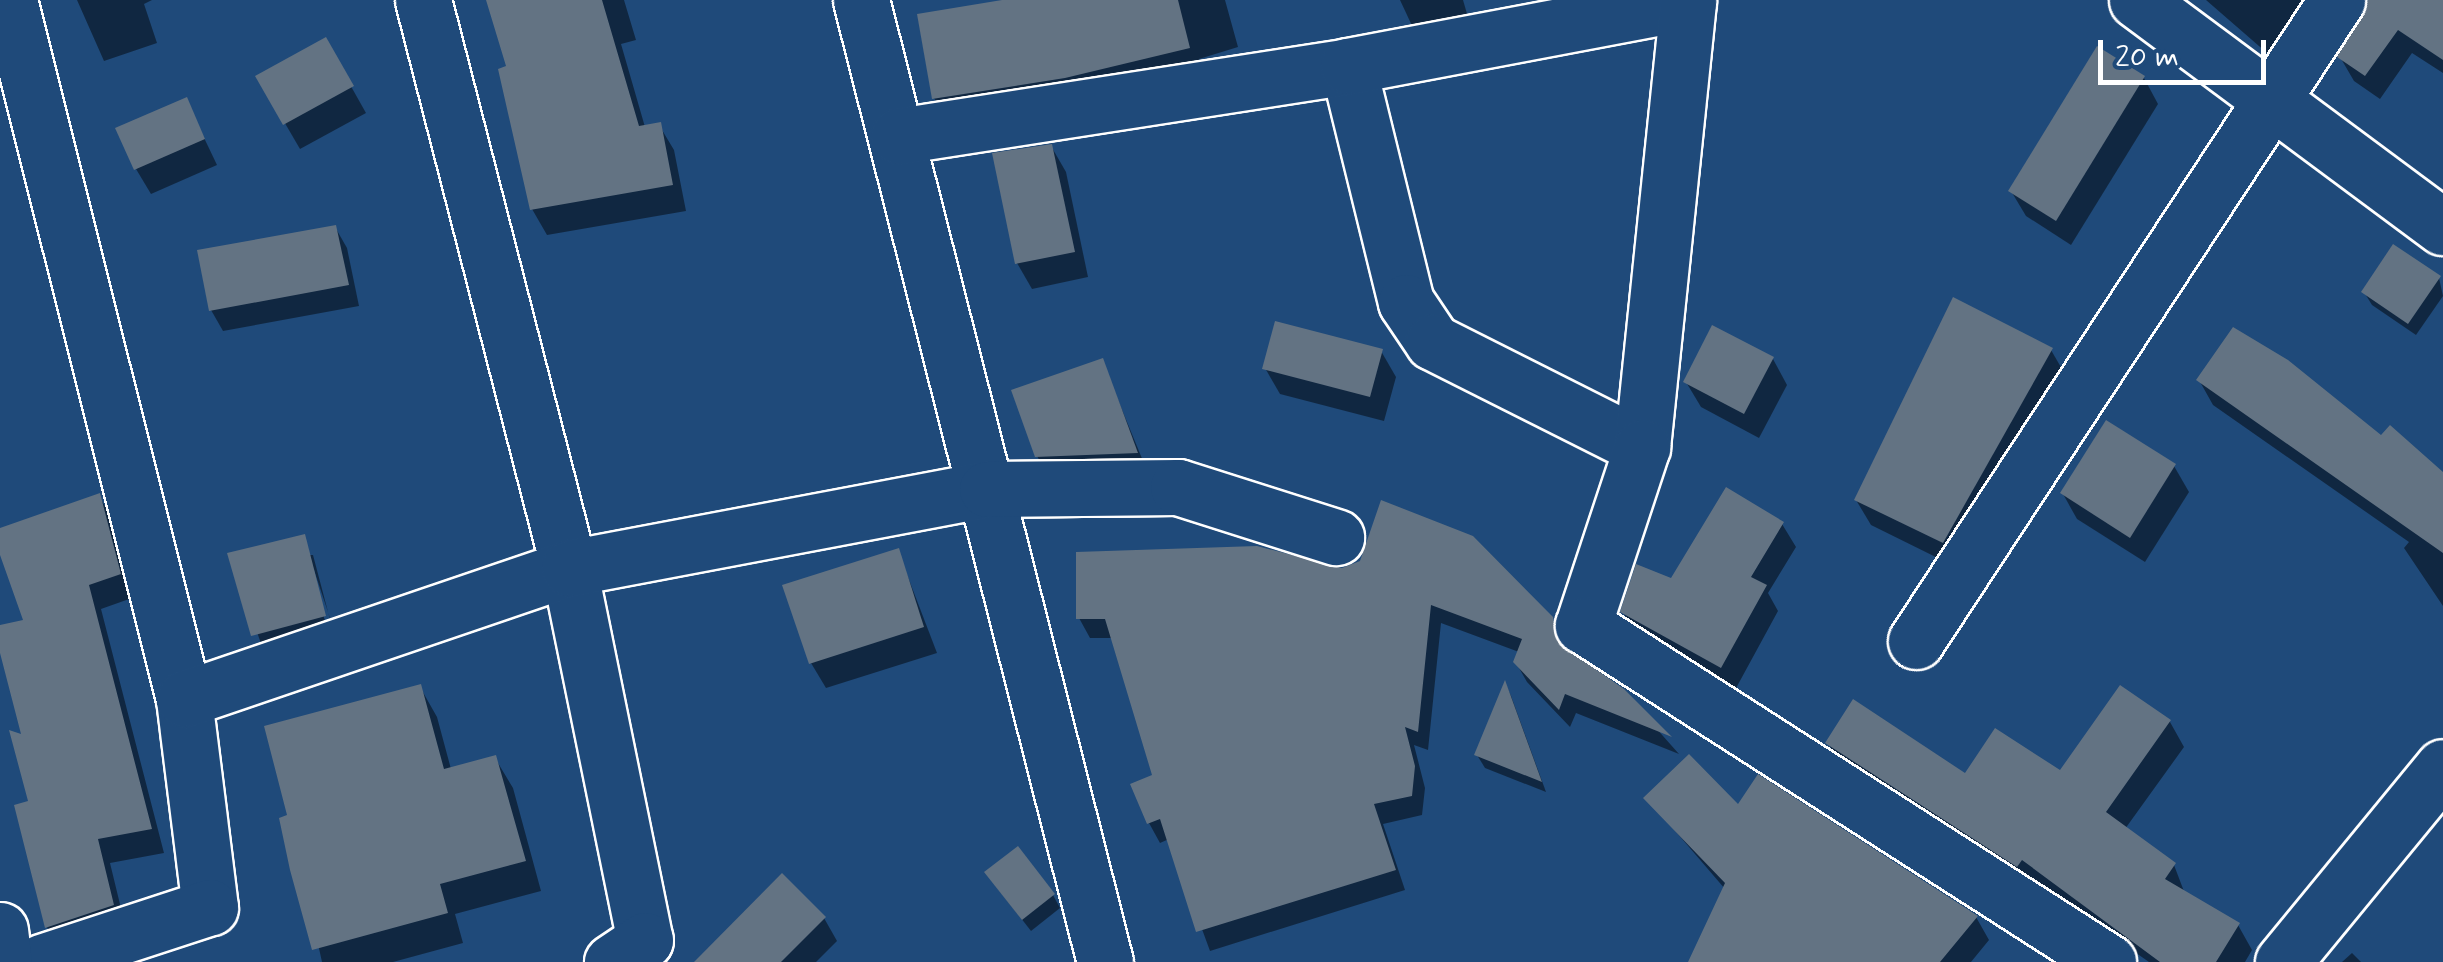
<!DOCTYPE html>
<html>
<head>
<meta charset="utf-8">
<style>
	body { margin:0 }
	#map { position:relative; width:2443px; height:962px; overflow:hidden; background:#1f4a7a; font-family:Mynerve,sans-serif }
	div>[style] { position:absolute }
	.shadow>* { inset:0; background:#0007 }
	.building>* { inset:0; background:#637383 }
	.roads { filter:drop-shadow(2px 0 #fff) drop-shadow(-2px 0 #fff) drop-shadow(0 2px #fff) drop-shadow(0 -2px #fff) }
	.street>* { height:55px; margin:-27.5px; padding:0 27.5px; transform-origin:27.5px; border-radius:27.5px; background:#1f4a7a }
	span { translate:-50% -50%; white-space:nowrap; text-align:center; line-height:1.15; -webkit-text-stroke:8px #1f4a7a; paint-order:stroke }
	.scale { position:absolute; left:2098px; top:40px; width:168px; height:45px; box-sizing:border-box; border:5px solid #fff; border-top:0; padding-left:12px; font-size:30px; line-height:35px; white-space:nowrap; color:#fff; -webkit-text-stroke:8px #1f4a7a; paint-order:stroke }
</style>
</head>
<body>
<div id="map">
	<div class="shadow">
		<div style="clip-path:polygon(77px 0,152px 0,144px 4px,157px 43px,104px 61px)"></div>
		<div style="clip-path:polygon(489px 0,624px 0,636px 40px,621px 44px,645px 127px,659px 125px,674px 150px,686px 211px,547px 235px,532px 209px,509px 68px)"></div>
		<div style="clip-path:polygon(1017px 0,1225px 0,1238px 47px,1199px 59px,1203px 73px,948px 123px,934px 98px)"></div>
		<div style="clip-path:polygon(1400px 0,1463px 0,1472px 31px,1421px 45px)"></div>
		<div style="clip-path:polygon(2206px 0,2333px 0,2283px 33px,2267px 53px)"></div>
		<div style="clip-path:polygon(2369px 0,2423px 0,2443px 14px,2443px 73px,2412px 53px,2380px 99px,2354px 81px,2340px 57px)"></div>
		<div style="clip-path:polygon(325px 40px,366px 113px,300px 149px,258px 77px)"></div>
		<div style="clip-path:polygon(2144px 78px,2158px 104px,2071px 245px,2026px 216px,2011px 191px)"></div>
		<div style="clip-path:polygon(186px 100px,217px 165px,151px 194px,136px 169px)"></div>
		<div style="clip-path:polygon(1051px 146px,1066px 172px,1088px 277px,1032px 289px,1017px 263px)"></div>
		<div style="clip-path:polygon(335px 227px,347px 248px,359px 306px,223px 331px,211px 310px)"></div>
		<div style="clip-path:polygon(2439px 278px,2443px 296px,2416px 335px,2372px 305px,2364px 292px)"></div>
		<div style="clip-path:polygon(2051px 350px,2066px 376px,1958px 568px,1871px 525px,1856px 500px)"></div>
		<div style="clip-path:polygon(1381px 351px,1396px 377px,1384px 421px,1280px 394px,1265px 368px)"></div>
		<div style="clip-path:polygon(1773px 359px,1787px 385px,1759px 438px,1701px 407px,1686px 382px)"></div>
		<div style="clip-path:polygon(1102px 361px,1150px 478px,1052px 482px,1037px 456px)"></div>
		<div style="clip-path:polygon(2199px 380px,2381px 439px,2443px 475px,2443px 606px,2404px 548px,2409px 542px,2213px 405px)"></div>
		<div style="clip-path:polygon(2174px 466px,2189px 492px,2145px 562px,2077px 519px,2063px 494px)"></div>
		<div style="clip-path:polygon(99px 496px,113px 520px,132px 598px,101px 609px,164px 853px,110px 863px,126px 929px,60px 951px,47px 927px,24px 737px,0 643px,0 628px,27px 622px,0 531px)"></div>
		<div style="clip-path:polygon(1782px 524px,1796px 547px,1768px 593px,1778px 611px,1735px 690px,1637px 635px,1623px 612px)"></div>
		<div style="clip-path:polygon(evenodd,303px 537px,336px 636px,265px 655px,230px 555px,303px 537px,308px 555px,313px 555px,332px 627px,327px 629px,308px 555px)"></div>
		<div style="clip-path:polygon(898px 551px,937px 653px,826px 688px,811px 663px)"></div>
		<div style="clip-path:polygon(1078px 555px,1551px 618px,1565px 651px,1623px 691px,1679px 754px,1576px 713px,1570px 727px,1527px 682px,1515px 661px,1519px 652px,1441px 623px,1428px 750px,1414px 745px,1425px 788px,1422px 815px,1383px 824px,1405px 890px,1210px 951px,1169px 839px,1160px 843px,1149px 823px,1155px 776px,1114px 638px,1090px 638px,1079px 618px)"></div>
		<div style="clip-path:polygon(1506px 685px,1511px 696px,1546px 792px,1485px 768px,1477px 755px)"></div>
		<div style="clip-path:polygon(420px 687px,437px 717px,451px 769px,495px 758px,513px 788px,541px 891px,455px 914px,463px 943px,393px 962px,322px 962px,290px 817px)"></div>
		<div style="clip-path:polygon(2121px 688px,2170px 722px,2184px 747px,2125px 829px,2174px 865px,2185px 894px,2238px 925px,2252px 950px,2245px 962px,2149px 962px,2037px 884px,2032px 890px,1842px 768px,1828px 743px,1966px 777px,2060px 774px)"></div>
		<div style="clip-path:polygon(1647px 798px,1738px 808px,1976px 917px,1989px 940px,1971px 962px,1691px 962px,1725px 889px)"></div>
		<div style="clip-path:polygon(995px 885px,1053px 895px,1060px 908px,1031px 931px)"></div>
		<div style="clip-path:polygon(824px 918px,837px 941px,816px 962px,698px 962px)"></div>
		<div style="clip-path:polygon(2352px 953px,2361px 962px,2342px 962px)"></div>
	</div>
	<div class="building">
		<div style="clip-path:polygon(486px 0,602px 0,639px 126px,661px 122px,673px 185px,530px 210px,498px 69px,506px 66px)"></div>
		<div style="clip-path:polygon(1002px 0,1178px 0,1190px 48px,1065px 78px,932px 99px,917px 14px)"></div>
		<div style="clip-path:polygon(2368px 0,2443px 0,2443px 60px,2398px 30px,2365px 76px,2337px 57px)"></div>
		<div style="clip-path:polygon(326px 37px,354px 86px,283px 125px,255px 76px)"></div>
		<div style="clip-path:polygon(2097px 46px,2145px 76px,2056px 221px,2008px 191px)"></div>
		<div style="clip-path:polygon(187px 97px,205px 139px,134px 170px,115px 128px)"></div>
		<div style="clip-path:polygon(1052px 144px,1075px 252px,1015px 264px,992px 153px)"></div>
		<div style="clip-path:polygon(336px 225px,349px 285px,209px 311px,197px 250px)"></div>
		<div style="clip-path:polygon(2393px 244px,2441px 276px,2408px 324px,2361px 292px)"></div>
		<div style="clip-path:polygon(1953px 297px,2053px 348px,1943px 543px,1854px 500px)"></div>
		<div style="clip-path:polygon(1275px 321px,1383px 349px,1370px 397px,1262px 369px)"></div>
		<div style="clip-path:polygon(1712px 325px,1774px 357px,1744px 414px,1683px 382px)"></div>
		<div style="clip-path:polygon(2233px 327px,2288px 360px,2381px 435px,2390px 425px,2443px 472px,2443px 553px,2196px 380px)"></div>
		<div style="clip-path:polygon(1103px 358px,1138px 453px,1035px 457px,1011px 390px)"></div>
		<div style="clip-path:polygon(2106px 420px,2176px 464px,2130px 538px,2060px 493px)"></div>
		<div style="clip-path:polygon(1726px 487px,1784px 522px,1751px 577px,1767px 585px,1721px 668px,1620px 612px,1636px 564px,1671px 578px)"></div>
		<div style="clip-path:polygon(100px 493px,121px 574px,89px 585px,152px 829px,98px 839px,114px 905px,45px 928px,14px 805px,28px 801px,9px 730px,21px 734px,0 653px,0 625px,23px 620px,0 555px,0 528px)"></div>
		<div style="clip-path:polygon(1381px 500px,1473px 536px,1553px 617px,1557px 642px,1624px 689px,1672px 737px,1565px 694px,1559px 710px,1513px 662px,1522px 639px,1431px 605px,1418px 732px,1405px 727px,1415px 766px,1412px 796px,1374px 804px,1396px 870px,1196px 932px,1160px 819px,1147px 824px,1130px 784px,1152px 775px,1105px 619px,1076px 619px,1076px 552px,1257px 546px,1342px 568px,1360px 561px)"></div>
		<div style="clip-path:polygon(305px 534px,326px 616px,251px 636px,227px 553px)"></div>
		<div style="clip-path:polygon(899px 548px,924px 627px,809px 664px,782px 585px)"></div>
		<div style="clip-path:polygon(1505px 680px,1542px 782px,1474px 755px)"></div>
		<div style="clip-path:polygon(421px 684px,444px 769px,496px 755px,526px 861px,440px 884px,448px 913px,312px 950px,290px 870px,279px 818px,287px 815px,264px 726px)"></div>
		<div style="clip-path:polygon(2120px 685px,2171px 720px,2106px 812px,2176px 863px,2165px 879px,2240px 923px,2216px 962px,2160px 962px,2022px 860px,2017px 867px,1825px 743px,1853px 699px,1965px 773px,1995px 728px,2060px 770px)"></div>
		<div style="clip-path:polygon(1689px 754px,1738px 804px,1758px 774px,1978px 916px,1940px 962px,1688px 962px,1725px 883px,1643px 798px)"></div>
		<div style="clip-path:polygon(1018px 846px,1055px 894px,1022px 920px,984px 872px)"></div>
		<div style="clip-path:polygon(782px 873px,826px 917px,781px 962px,694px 962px)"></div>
	</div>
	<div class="roads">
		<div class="street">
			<div style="left:9px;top:0;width:721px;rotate:75.94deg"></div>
			<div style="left:184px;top:699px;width:210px;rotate:82.9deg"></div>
			<div style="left:210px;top:907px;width:177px;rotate:161.9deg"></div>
			<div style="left:423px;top:0;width:586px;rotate:75.58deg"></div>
			<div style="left:569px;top:568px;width:380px;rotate:78.5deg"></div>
			<div style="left:645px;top:940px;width:40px;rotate:146deg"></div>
			<div style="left:861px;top:0;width:992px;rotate:75.77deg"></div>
			<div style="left:2137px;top:0;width:381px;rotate:36.6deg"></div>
			<div style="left:1348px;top:66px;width:243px;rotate:76.2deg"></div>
			<div style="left:1406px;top:302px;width:48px;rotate:56deg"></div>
			<div style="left:1433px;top:342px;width:234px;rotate:26.7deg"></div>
			<div style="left:898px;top:136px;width:455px;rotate:-8.8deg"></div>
			<div style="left:1348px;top:66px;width:346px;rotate:-10.7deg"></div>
			<div style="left:1688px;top:2px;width:447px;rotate:95.9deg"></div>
			<div style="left:1642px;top:447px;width:188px;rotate:108.3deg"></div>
			<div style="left:1583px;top:625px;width:624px;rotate:32.7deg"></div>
			<div style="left:1916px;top:641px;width:767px;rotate:-56.7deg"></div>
			<div style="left:184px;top:699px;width:407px;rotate:-18.8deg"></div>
			<div style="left:569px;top:568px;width:425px;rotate:-10.7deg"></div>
			<div style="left:987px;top:489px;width:191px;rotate:-0.6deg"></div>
			<div style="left:1178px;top:487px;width:166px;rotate:17.6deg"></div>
			<div style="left:0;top:930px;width:32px;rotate:83deg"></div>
			<div style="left:2283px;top:962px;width:252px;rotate:-50.6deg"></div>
		</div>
	</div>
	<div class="scale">20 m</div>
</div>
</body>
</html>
